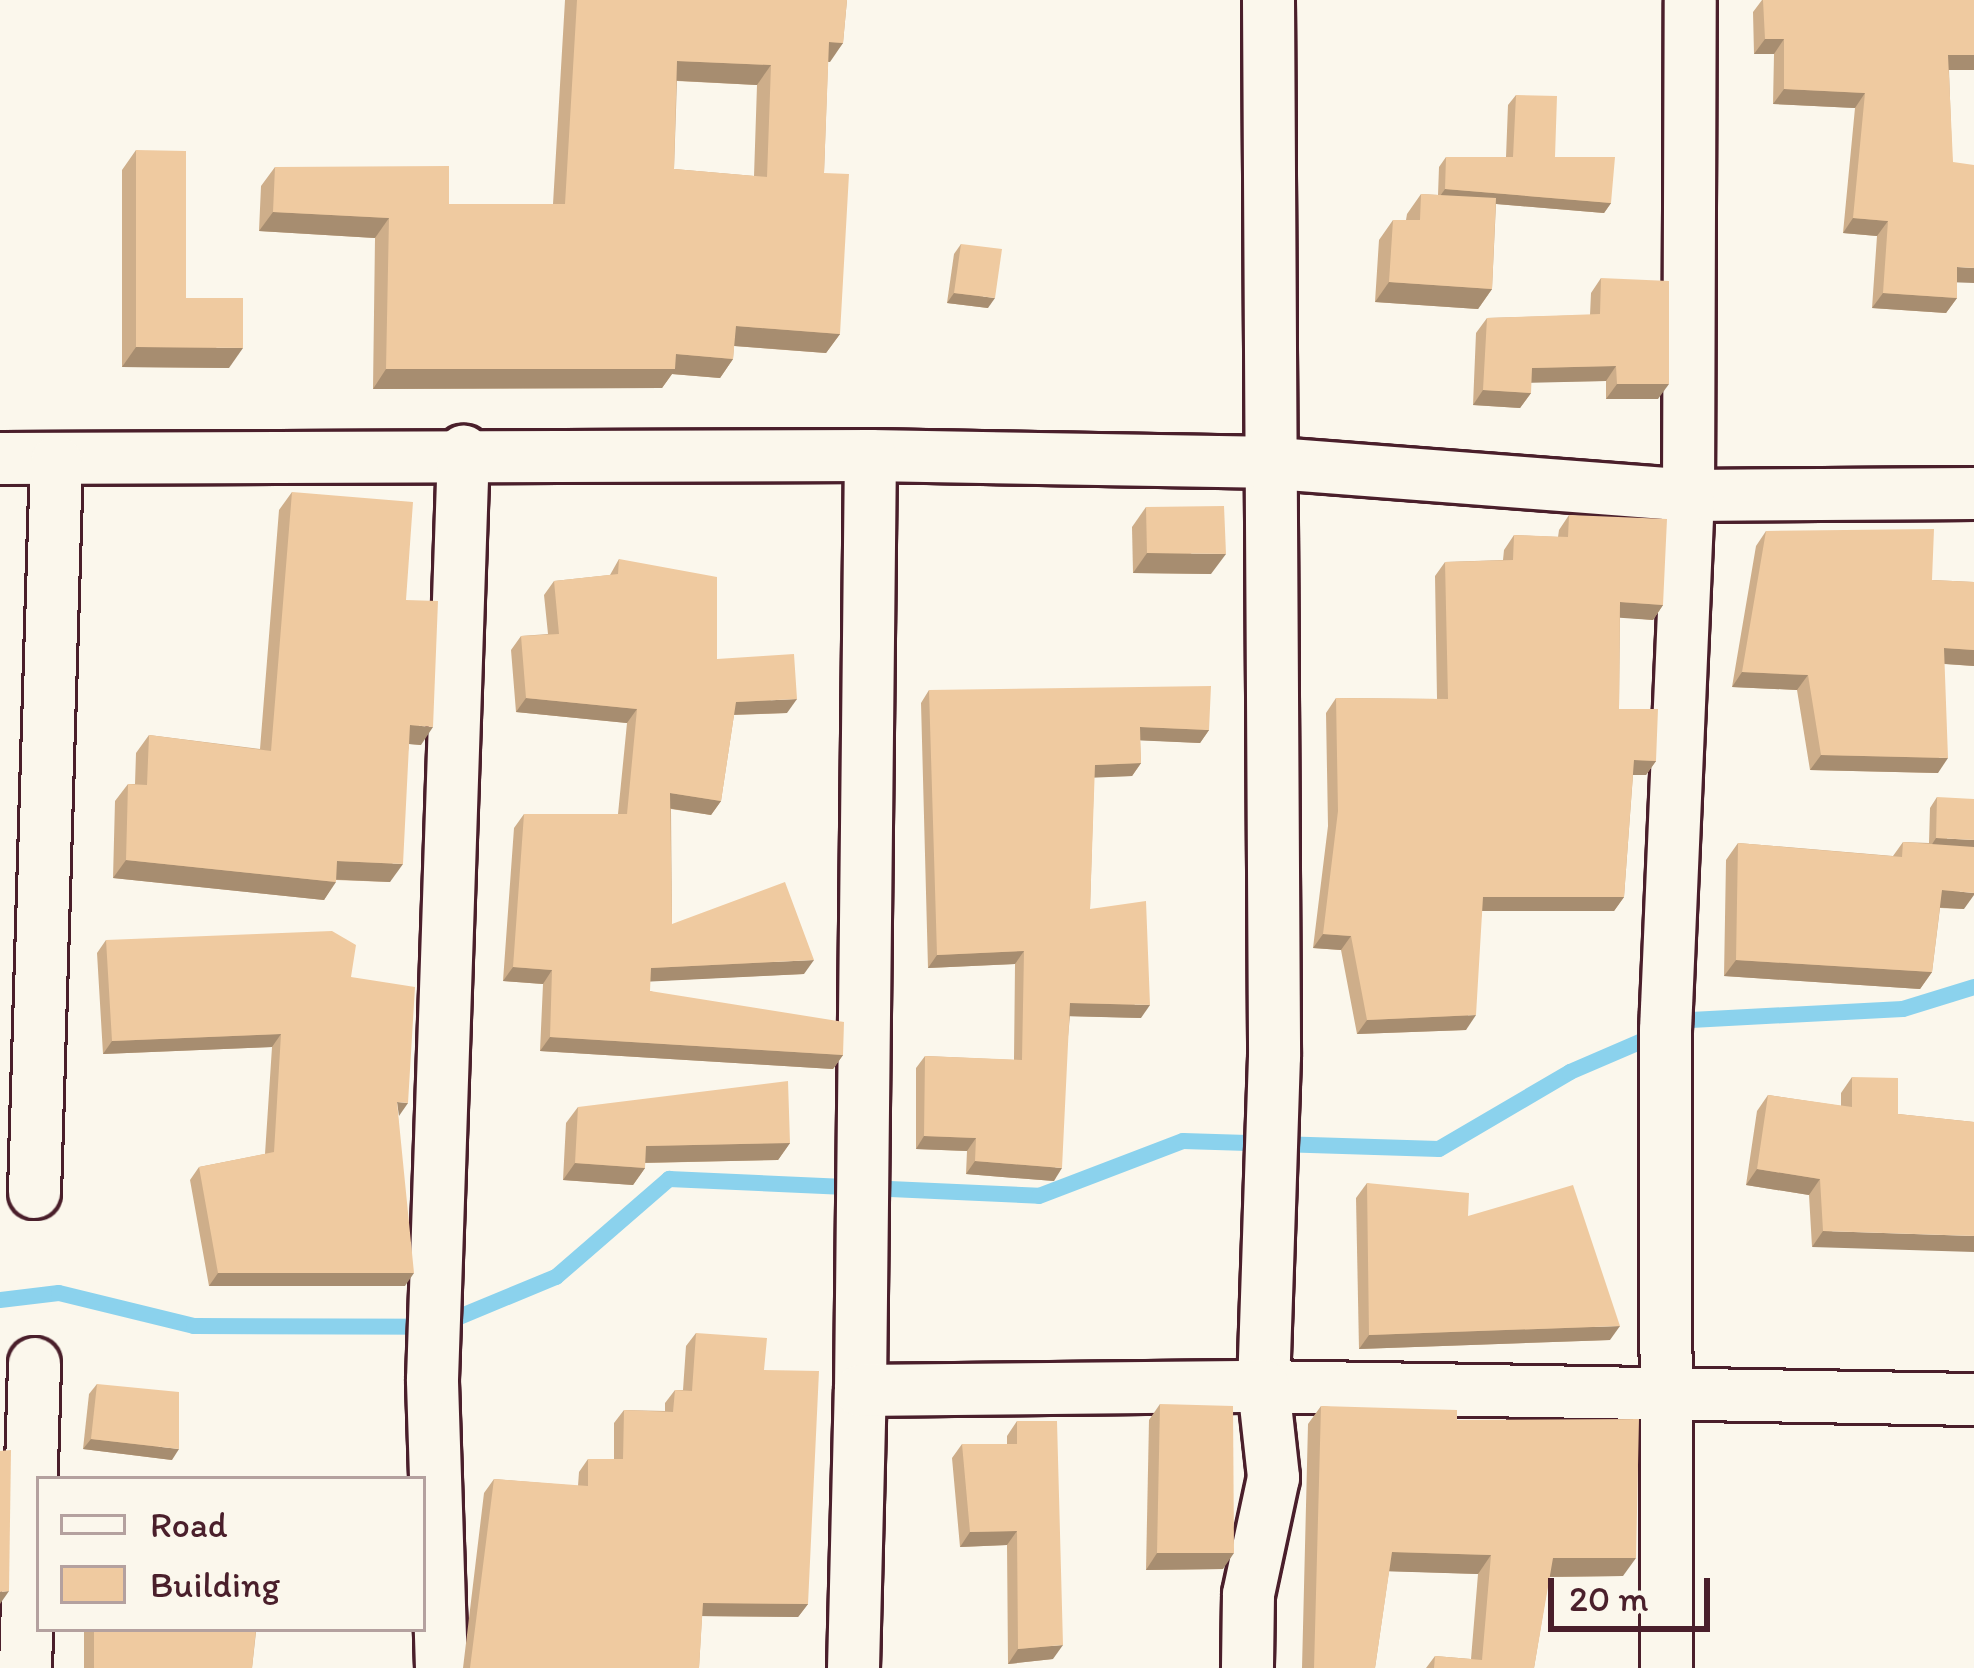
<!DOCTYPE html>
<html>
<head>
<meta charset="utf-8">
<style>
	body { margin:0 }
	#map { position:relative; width:1974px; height:1668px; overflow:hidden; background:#fbf7ec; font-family:Itim,sans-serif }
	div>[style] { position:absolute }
	.stream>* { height:16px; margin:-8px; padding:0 8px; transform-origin:8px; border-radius:8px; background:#8bd2ed }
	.roads { filter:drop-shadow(3px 0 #4a1f2b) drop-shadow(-3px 0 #4a1f2b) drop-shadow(0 3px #4a1f2b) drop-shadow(0 -3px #4a1f2b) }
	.minor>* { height:51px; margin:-25.5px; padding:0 25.5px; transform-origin:25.5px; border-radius:25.5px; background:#fbf7ec }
	.wall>* { inset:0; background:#ceae8a }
	.shaded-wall>* { inset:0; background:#a78d70 }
	.building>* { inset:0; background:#efcaa0 }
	span { translate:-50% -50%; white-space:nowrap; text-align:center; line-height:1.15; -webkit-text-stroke:10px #fbf7ec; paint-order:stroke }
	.legend { position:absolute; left:36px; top:1476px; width:390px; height:156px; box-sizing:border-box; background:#fbf7ec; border:3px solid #b4a19f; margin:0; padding:15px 21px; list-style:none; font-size:36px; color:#4a1f2b }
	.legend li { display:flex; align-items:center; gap:24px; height:60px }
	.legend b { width:60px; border:3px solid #b4a19f }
	.scale { position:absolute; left:1548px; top:1578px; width:162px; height:54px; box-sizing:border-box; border:6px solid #4a1f2b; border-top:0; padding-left:15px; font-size:36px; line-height:42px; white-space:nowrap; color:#4a1f2b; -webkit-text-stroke:9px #fbf7ec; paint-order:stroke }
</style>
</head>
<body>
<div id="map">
	<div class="stream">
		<div style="left:0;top:1300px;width:59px;rotate:-6.8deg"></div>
		<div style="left:59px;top:1293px;width:139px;rotate:13.7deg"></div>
		<div style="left:194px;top:1326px;width:241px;rotate:0.2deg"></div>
		<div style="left:435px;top:1327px;width:131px;rotate:-22.5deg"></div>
		<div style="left:556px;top:1277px;width:150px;rotate:-40.9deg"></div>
		<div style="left:669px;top:1179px;width:370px;rotate:2.6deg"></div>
		<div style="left:1039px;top:1196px;width:154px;rotate:-20.9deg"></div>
		<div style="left:1183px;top:1141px;width:256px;rotate:1.8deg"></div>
		<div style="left:1439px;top:1149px;width:152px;rotate:-30.4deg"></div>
		<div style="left:1570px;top:1072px;width:132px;rotate:-23.3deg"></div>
		<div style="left:1691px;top:1020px;width:212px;rotate:-3deg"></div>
		<div style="left:1903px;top:1009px;width:74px;rotate:-17.2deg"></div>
	</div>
	<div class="roads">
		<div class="minor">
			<div style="left:1268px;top:0;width:1056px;rotate:89.67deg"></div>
			<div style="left:1274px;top:1056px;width:330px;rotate:91.9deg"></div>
			<div style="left:1263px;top:1386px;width:711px;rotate:1.05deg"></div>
			<div style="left:0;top:458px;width:870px;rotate:-0.2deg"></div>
			<div style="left:870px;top:455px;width:392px;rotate:1deg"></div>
			<div style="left:1262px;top:462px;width:427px;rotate:4.4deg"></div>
			<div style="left:1688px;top:495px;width:286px;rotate:-0.4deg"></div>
			<div style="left:34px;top:1192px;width:731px;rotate:-88.28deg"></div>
			<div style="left:860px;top:1390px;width:935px;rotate:-89.39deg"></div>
			<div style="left:25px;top:1668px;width:305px;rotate:-88.3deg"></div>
			<div style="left:441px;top:1668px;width:289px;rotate:-91.8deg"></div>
			<div style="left:432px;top:1379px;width:929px;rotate:-88.09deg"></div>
			<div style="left:853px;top:1668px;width:278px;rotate:-88.6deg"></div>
			<div style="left:860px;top:1390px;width:403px;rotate:-0.6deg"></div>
			<div style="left:1263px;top:1386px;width:92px;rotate:83.7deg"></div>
			<div style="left:1273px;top:1477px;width:120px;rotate:102.1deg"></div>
			<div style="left:1248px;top:1594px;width:74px;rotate:90.8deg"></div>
			<div style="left:1666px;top:1668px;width:638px;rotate:-90.09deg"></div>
			<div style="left:1665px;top:1030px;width:535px;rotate:-87.54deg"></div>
			<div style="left:1688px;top:495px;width:495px;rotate:-89.8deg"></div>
		</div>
	</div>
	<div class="wall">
		<div style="clip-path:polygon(evenodd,565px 0,847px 0,843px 43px,828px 62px,824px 173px,840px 334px,826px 353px,734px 346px,733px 359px,720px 378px,672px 374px,662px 388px,373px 389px,375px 238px,259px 231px,261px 186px,275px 167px,449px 204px,553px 204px,565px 0,677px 81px,757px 85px,754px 176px,674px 169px,677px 81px)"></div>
		<div style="clip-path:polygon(1762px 0,1974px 0,1974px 70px,1949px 70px,1957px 298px,1946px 313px,1872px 308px,1877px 236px,1843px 233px,1855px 108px,1773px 104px,1774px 54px,1754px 54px,1753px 12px)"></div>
		<div style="clip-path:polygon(1516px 95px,1555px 157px,1611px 203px,1604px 213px,1496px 204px,1492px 289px,1478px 309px,1375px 302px,1379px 240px,1393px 220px,1406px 220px,1407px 214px,1421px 194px,1438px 195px,1439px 167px,1446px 157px,1506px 157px,1508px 105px)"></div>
		<div style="clip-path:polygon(136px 150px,186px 298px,229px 368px,122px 367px,122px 170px)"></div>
		<div style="clip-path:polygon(961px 244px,988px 308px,947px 303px,954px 254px)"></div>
		<div style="clip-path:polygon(1601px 278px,1658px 399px,1606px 399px,1606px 381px,1531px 382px,1531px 393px,1520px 408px,1473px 405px,1476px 333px,1487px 318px,1590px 315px,1591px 293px)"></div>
		<div style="clip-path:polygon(292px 492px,406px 600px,421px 745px,409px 744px,390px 882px,336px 880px,324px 900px,113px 878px,115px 801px,128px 784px,135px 784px,136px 753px,149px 735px,260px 749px,279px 510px)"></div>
		<div style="clip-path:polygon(1146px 507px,1211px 574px,1133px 573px,1132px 527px)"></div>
		<div style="clip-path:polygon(1569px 515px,1663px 605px,1653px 620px,1620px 617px,1619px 709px,1656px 761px,1646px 775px,1633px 775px,1624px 897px,1614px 911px,1482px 911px,1466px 1030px,1357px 1034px,1341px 950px,1313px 948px,1328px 826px,1326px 713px,1336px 698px,1437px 699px,1435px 576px,1445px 562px,1503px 560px,1504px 550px,1514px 535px,1558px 537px,1559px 530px)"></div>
		<div style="clip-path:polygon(1766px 531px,1932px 580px,1974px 582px,1974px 666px,1944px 664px,1938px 773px,1810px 770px,1797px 690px,1732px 687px,1756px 546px)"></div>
		<div style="clip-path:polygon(619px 559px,717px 659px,787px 713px,734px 715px,721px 801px,711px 815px,671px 809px,672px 924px,804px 974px,650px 981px,650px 991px,843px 1055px,833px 1069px,540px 1051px,543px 984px,503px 981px,514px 828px,524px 814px,618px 814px,627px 723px,516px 712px,511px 650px,521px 636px,548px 634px,544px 595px,554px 581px,610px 575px)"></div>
		<div style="clip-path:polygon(929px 690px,1209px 730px,1200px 743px,1140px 740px,1141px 763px,1132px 776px,1094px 777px,1090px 909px,1141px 1018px,1070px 1016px,1054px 1181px,966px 1174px,967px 1151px,916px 1149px,916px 1068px,925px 1056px,1014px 1060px,1015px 964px,928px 968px,921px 703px)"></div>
		<div style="clip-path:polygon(1937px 797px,1964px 909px,1940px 908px,1932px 972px,1920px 989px,1724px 976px,1726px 860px,1738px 843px,1893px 856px,1903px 842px,1929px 843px,1930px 808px)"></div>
		<div style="clip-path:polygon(106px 940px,351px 977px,398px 1116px,405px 1286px,209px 1286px,190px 1180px,199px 1167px,265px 1154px,272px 1047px,103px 1054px,97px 953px)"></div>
		<div style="clip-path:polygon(1852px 1077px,1898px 1114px,1974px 1122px,1812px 1247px,1809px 1195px,1746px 1185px,1757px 1111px,1768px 1095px,1841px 1106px,1841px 1093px)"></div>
		<div style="clip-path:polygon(578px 1107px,790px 1143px,778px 1160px,645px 1163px,645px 1168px,633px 1185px,563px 1180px,566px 1123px)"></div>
		<div style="clip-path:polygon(1367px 1183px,1468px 1216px,1610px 1340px,1359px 1349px,1356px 1198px)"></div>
		<div style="clip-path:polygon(696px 1333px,764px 1370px,808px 1604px,798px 1617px,702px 1616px,699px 1668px,463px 1668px,484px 1493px,494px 1479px,578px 1486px,579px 1472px,588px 1459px,614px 1459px,614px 1423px,624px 1410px,665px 1411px,665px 1403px,675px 1390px,683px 1390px,686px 1346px)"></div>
		<div style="clip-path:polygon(97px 1384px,172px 1460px,83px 1449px,89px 1394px)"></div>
		<div style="clip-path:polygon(1160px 1404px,1223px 1569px,1146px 1570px,1149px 1420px)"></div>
		<div style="clip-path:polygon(1321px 1406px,1457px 1420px,1623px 1576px,1549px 1577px,1534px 1668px,1426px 1668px,1435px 1656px,1471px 1659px,1478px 1574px,1389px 1571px,1375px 1668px,1302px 1668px,1308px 1424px)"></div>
		<div style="clip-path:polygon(1017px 1421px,1053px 1659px,1008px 1664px,1007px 1545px,960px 1547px,952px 1458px,962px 1444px,1007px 1444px,1007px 1436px)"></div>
		<div style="clip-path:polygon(84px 1629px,304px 1629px,302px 1631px,256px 1632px,252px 1668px,84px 1668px)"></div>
	</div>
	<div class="shaded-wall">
		<div style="clip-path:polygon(1765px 39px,1784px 39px,1774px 54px,1754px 54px)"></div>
		<div style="clip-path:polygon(829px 42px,843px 43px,830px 62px,815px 61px)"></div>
		<div style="clip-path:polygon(1948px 55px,1974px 55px,1974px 70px,1938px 70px)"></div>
		<div style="clip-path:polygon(677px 61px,771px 65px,757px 85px,664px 80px)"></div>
		<div style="clip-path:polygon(1784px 89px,1865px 93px,1855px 108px,1773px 104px)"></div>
		<div style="clip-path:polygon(1445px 189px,1611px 203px,1604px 213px,1438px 199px)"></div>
		<div style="clip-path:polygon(273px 212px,389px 218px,375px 238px,259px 231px)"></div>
		<div style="clip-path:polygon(1853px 218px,1888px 221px,1877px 236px,1843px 233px)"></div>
		<div style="clip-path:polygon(1957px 267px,1974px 268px,1974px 283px,1946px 282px)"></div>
		<div style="clip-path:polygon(1389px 282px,1492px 289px,1478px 309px,1375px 302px)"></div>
		<div style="clip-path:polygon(954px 293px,995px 298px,988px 308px,947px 303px)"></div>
		<div style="clip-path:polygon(1883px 293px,1957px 298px,1946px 313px,1872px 308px)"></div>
		<div style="clip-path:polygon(736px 326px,840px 334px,826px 353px,722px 345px)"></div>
		<div style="clip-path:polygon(136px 347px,243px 348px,229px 368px,122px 367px)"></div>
		<div style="clip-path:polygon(676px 354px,733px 359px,720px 378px,672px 374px,662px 388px,373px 389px,386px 369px)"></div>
		<div style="clip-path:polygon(1616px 366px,1606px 381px,1522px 383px,1532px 368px)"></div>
		<div style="clip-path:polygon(1617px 384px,1669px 384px,1658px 399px,1606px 399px)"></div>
		<div style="clip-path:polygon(1483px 390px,1531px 393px,1520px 408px,1473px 405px)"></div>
		<div style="clip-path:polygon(1147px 553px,1226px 554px,1211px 574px,1133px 573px)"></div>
		<div style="clip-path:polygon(1620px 602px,1663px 605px,1653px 620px,1609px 617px)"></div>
		<div style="clip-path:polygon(1944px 648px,1974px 650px,1974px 666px,1933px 663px)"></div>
		<div style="clip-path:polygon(1742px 672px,1808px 675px,1797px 690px,1732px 687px)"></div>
		<div style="clip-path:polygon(526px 698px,637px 709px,627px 723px,516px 712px)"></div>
		<div style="clip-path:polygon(797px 699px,787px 713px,726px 715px,736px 702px)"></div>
		<div style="clip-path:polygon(410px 725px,433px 727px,421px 745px,397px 743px)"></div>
		<div style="clip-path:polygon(1140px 727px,1209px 730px,1200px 743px,1131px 740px)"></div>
		<div style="clip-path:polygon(1821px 755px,1948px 758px,1938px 773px,1810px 770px)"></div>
		<div style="clip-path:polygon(1634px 760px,1656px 761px,1646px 775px,1624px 775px)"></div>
		<div style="clip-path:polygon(1141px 763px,1132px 776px,1086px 778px,1095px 765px)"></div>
		<div style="clip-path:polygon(670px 793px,721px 801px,711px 815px,661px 807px)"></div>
		<div style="clip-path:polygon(1936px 838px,1974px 840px,1974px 851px,1929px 849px)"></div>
		<div style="clip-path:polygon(126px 860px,336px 882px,324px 900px,113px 878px)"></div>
		<div style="clip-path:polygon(337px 861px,403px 864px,390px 882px,324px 879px)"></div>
		<div style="clip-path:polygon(1942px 890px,1974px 893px,1974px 895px,1964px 909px,1931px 907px)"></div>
		<div style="clip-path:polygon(1483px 897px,1624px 897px,1614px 911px,1473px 911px)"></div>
		<div style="clip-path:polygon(1323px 934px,1351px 936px,1341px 950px,1313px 948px)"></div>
		<div style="clip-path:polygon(1024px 951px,1015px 964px,928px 968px,937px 955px)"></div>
		<div style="clip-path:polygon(814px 960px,804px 974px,641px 982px,651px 968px)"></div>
		<div style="clip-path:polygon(1736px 960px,1932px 972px,1920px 989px,1724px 976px)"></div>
		<div style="clip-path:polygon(513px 967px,552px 970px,543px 984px,503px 981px)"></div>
		<div style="clip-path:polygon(1070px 1003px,1150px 1005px,1141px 1018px,1061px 1016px)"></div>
		<div style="clip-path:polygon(1476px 1015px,1466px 1030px,1357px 1034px,1367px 1020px)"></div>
		<div style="clip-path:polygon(281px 1034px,272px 1047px,103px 1054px,112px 1041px)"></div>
		<div style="clip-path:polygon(550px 1037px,843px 1055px,833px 1069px,540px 1051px)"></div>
		<div style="clip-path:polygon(397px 1102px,408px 1103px,399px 1116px)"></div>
		<div style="clip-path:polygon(924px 1136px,976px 1138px,967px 1151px,916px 1149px)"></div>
		<div style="clip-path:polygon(790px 1143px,778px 1160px,634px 1163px,646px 1146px)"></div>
		<div style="clip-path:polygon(975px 1161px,1062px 1168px,1054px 1181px,966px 1174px)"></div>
		<div style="clip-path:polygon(575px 1163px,645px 1168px,633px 1185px,563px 1180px)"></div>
		<div style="clip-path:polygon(1757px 1169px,1820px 1179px,1809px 1195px,1746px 1185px)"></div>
		<div style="clip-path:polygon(1823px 1231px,1974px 1236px,1974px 1252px,1812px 1247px)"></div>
		<div style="clip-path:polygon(218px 1273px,414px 1273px,405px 1286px,209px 1286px)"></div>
		<div style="clip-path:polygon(1620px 1326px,1610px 1340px,1359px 1349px,1369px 1335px)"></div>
		<div style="clip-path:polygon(91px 1439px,179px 1449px,172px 1460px,83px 1449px)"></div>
		<div style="clip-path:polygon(1017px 1531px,1007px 1545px,960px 1547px,970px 1532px)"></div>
		<div style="clip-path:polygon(1392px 1552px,1491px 1555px,1478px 1574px,1379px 1571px)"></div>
		<div style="clip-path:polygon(1157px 1553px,1234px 1553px,1223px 1569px,1146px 1570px)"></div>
		<div style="clip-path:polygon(1553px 1558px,1636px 1558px,1623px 1576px,1540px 1577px)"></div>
		<div style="clip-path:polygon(9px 1591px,0 1604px,0 1592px)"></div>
		<div style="clip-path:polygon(703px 1603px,808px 1604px,798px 1617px,693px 1616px)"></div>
		<div style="clip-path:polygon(250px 1629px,304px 1629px,302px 1631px,247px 1632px)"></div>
		<div style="clip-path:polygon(1063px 1645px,1053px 1659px,1008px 1664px,1018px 1649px)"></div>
	</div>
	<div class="building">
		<div style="clip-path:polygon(evenodd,577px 0,847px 0,843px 43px,829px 42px,824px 173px,849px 174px,840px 334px,736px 326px,733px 359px,676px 354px,675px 369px,386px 369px,389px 218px,273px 212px,275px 167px,449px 166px,449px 204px,565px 204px,577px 0,677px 61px,771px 65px,767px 177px,674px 169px,677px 61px)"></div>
		<div style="clip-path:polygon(1763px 0,1974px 0,1974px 55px,1948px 55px,1953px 162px,1974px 165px,1974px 268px,1957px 267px,1957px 298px,1883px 293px,1888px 221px,1853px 218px,1865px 93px,1784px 89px,1784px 39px,1765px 39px)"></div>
		<div style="clip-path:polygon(1516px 95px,1557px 96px,1555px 157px,1615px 157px,1611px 203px,1445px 189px,1446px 157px,1513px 157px)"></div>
		<div style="clip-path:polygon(136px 150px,186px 151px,186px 298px,243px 298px,243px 348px,136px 347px)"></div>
		<div style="clip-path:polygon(1421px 194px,1496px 198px,1492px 289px,1389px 282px,1393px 220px,1420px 220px)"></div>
		<div style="clip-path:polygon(961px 244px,1002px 249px,995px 298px,954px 293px)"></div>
		<div style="clip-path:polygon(1601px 278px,1669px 281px,1669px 384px,1617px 384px,1616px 366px,1532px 368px,1531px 393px,1483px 390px,1487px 318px,1600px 314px)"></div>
		<div style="clip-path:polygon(292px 492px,413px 502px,406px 600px,438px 601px,433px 727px,410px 725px,403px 864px,337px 861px,336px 882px,126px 860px,128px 784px,147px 785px,149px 735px,271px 751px)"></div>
		<div style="clip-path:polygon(1224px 506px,1226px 554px,1147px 553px,1146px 507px)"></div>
		<div style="clip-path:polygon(1569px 515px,1667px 519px,1663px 605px,1620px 602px,1619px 709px,1658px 709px,1656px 761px,1634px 760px,1624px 897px,1483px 897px,1476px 1015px,1367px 1020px,1351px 936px,1323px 934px,1338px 811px,1336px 698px,1448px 699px,1445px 562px,1513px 560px,1514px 535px,1568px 537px)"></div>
		<div style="clip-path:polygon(1934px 529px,1932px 580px,1974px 582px,1974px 650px,1944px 648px,1948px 758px,1821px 755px,1808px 675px,1742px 672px,1766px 531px)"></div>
		<div style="clip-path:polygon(619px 559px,717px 577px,717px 659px,794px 654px,797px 699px,736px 702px,721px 801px,670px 793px,672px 924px,785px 882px,814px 960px,651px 968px,650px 991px,844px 1022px,843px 1055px,550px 1037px,552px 970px,513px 967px,524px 814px,627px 814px,637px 709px,526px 698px,521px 636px,559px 634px,554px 581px,618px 574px)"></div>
		<div style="clip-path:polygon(1211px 686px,1209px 730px,1140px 727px,1141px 763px,1095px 765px,1090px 909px,1146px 901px,1150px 1005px,1070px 1003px,1062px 1168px,975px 1161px,976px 1138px,924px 1136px,925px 1056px,1022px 1060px,1024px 951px,937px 955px,929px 690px)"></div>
		<div style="clip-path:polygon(1937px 797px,1974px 799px,1974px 840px,1936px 838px)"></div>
		<div style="clip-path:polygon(1903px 842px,1974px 847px,1974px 893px,1942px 890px,1932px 972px,1736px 960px,1738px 843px,1902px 857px)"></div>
		<div style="clip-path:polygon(332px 931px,356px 945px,351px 977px,415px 987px,408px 1103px,397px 1102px,414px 1273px,218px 1273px,199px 1167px,274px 1152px,281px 1034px,112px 1041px,106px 940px)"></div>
		<div style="clip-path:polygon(1852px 1077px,1898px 1078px,1898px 1114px,1974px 1122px,1974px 1236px,1823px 1231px,1820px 1179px,1757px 1169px,1768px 1095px,1852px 1107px)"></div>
		<div style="clip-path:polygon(788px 1081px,790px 1143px,646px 1146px,645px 1168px,575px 1163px,578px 1107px)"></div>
		<div style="clip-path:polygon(1367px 1183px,1469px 1193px,1468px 1216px,1573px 1185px,1620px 1326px,1369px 1335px)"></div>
		<div style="clip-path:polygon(696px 1333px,767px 1338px,764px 1370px,819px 1371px,808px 1604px,703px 1603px,699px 1668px,470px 1668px,494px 1479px,588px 1486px,588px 1459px,623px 1459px,624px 1410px,673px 1412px,675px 1390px,692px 1391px)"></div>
		<div style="clip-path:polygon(97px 1384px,179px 1392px,179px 1449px,91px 1439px)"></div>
		<div style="clip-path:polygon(1160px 1404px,1233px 1406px,1234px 1553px,1157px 1553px)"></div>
		<div style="clip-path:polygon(1321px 1406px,1457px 1410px,1457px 1420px,1639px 1419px,1636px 1558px,1553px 1558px,1534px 1668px,1434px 1668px,1435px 1656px,1482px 1660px,1491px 1555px,1392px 1552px,1375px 1668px,1314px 1668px)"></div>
		<div style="clip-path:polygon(1017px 1421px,1057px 1421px,1063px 1645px,1018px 1649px,1017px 1531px,970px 1532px,962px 1444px,1017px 1444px)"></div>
		<div style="clip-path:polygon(11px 1450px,9px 1591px,0 1592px,0 1451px)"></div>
		<div style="clip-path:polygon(94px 1629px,256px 1629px,252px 1668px,94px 1668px)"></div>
	</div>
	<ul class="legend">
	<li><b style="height:15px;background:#fbf7ec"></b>Road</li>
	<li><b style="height:33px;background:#efcaa0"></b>Building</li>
	</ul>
	<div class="scale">20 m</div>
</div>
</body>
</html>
